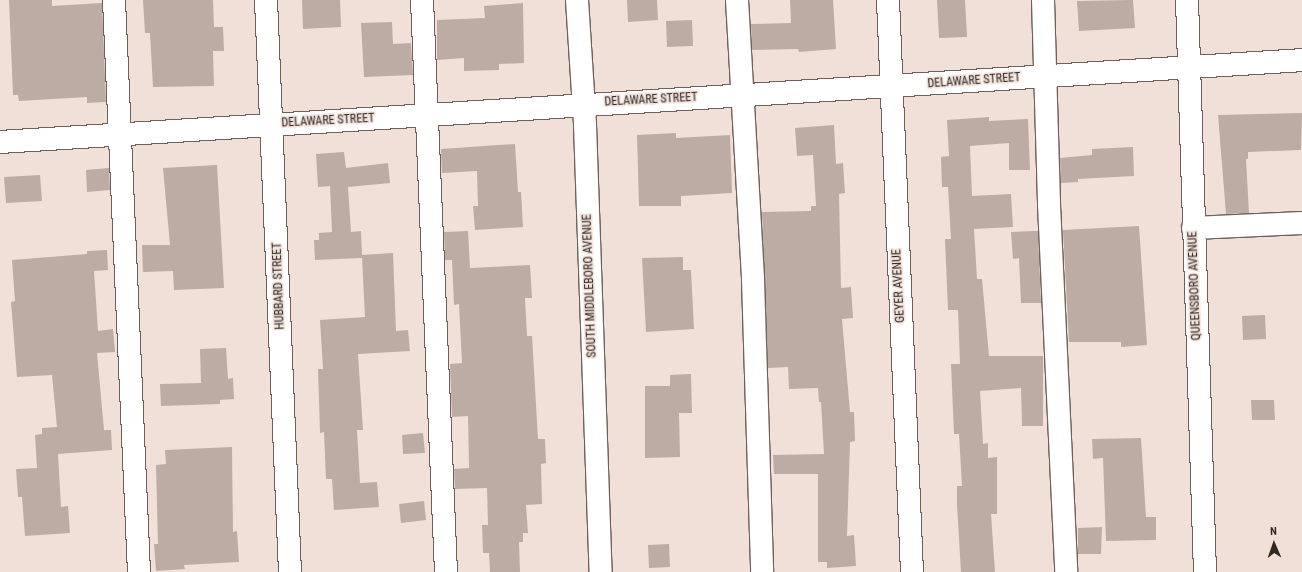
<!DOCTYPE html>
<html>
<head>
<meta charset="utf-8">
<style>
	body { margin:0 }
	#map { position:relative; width:1302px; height:572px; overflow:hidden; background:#f1e0d8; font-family:"Roboto Condensed",sans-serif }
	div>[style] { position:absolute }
	.building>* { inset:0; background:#bcaca4 }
	.roads { filter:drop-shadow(1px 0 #6f615a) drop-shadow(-1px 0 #6f615a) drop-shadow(0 1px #6f615a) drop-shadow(0 -1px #6f615a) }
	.minor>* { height:22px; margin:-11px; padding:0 11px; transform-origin:11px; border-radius:11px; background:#fff }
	span { translate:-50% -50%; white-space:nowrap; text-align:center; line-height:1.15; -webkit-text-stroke:3px #f1e0d8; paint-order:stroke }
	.street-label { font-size:12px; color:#2f2926 }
	.north { position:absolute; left:1254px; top:524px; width:40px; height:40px; -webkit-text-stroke:3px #f1e0d8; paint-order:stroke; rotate:358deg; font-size:11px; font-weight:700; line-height:16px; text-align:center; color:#2f2926 }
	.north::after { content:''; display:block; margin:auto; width:14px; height:18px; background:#2f2926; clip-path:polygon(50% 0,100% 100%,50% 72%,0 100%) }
</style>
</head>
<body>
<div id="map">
	<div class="building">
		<div style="clip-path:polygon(9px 0,52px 0,52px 6px,102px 3px,106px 102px,87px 103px,87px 97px,19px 101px,18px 95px,13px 95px)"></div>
		<div style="clip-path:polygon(143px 0,213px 0,214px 27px,223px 27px,224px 51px,213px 51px,214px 86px,153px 87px,150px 33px,145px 33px)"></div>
		<div style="clip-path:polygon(302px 0,340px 0,341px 27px,303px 29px)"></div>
		<div style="clip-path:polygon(627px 0,657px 0,658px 20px,628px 22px)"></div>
		<div style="clip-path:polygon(790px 0,833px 0,836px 49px,799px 52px,798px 49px,752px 50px,751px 24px,791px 23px)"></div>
		<div style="clip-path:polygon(937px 0,965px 0,967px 37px,939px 38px)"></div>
		<div style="clip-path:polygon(1133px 0,1135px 28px,1079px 31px,1077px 1px)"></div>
		<div style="clip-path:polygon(523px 3px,524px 63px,499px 64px,499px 70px,464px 71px,464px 58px,437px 60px,437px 20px,485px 18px,484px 6px)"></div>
		<div style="clip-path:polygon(692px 20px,693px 46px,667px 47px,666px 21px)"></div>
		<div style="clip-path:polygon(392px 22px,393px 44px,411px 43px,413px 75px,364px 77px,361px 23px)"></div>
		<div style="clip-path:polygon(1302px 113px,1301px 150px,1248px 152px,1248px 159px,1246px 159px,1249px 213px,1226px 214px,1218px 115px)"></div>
		<div style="clip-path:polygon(989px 117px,989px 121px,1028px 119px,1030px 170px,1009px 170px,1009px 143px,970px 146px,972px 196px,1011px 194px,1013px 227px,974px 229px,977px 279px,982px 279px,989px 356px,1043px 356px,1043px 426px,1022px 426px,1021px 388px,980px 391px,983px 444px,988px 443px,988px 458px,997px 457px,997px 514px,991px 514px,995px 572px,961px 572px,957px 505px,957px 486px,962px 486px,959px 434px,954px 434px,951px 364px,960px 364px,958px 310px,948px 310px,945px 239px,951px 239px,948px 187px,942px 187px,941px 157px,949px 156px,947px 120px)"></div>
		<div style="clip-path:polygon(834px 125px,836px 164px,843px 163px,845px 193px,839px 194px,841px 288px,851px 287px,853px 318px,842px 319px,850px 412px,854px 412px,855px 441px,850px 442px,847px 536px,854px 535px,856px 566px,827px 568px,827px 562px,818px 562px,818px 474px,774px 474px,773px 455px,824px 454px,821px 402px,819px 402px,818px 388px,789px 389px,788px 367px,768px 368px,762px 212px,811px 211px,811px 206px,816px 206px,813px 155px,797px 156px,795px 128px)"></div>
		<div style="clip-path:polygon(676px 133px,676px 138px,730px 135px,732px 193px,681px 196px,681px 206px,639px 206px,637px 135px)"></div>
		<div style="clip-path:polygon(515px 144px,518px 192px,521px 192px,523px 227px,475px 230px,473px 206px,478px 206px,477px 171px,442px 173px,441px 149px)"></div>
		<div style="clip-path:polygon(1133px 147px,1134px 176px,1078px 179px,1078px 182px,1061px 183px,1060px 158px,1092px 155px,1092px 149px)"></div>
		<div style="clip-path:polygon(344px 152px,346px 168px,388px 163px,390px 183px,348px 187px,351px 232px,361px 231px,362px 255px,393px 253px,396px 331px,408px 330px,410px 351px,358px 354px,363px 430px,357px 430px,360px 483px,377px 482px,379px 507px,334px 510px,332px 479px,326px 479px,324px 432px,320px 433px,318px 369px,323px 369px,320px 320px,365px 317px,362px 258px,315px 260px,314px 240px,319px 240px,319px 233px,332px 232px,330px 186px,318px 187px,316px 154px)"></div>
		<div style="clip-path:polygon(217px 165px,224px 288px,174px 290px,173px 271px,143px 272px,142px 245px,170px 245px,163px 168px)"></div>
		<div style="clip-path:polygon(109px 168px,110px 190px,87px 192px,86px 170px)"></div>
		<div style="clip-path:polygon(40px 175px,42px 201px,6px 203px,4px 177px)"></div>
		<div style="clip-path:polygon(1139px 226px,1147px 345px,1121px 347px,1121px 342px,1069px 342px,1063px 230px)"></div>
		<div style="clip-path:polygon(468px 231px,470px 268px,530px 265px,532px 298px,525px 298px,527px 336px,532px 336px,538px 439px,545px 439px,546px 463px,541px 464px,542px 504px,526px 505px,528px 533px,523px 533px,523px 542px,519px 542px,520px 572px,490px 572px,489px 553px,483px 553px,482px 525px,488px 525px,487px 488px,455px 489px,454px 469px,469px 468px,468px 416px,452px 417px,450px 364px,462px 363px,459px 304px,454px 305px,452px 260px,445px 260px,444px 232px)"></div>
		<div style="clip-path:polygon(1034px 231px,1038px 231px,1041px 303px,1021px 303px,1019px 258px,1013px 259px,1011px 232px)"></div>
		<div style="clip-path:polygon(107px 250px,108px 270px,94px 271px,98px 331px,113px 329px,115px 352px,97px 353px,104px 430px,111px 430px,112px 450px,58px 454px,61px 507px,68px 506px,70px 533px,25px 536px,22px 497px,18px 497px,16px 469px,37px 468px,35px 435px,42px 434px,42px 428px,57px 427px,52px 375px,17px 377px,11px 302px,15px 301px,12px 260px,87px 254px,87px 251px)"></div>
		<div style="clip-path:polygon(683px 257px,683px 270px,691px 270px,694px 329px,646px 332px,642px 258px)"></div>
		<div style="clip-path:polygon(1265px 315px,1266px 339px,1243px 340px,1242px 316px)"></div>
		<div style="clip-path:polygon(226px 348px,228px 379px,233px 378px,234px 399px,220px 400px,220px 404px,161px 406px,160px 384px,201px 383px,200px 349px)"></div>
		<div style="clip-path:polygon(691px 374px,692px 413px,679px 413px,680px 457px,645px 458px,645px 386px,670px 386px,670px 375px)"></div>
		<div style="clip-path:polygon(1251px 400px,1274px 400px,1275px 420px,1252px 420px)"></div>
		<div style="clip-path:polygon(423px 433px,425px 453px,403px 454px,402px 435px)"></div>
		<div style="clip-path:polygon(1141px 438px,1146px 517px,1156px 517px,1156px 540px,1106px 541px,1103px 458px,1093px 459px,1092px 439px)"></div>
		<div style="clip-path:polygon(232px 447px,233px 532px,237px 531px,239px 562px,184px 565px,185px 569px,156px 571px,154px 544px,158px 544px,156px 465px,166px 464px,165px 450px)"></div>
		<div style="clip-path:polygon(424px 501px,426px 520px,401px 523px,399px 504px)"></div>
		<div style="clip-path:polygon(1102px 527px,1101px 554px,1078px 554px,1078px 528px)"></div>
		<div style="clip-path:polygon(669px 544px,670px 567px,649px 568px,648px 545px)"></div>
	</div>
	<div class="roads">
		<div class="minor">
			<div style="left:114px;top:0;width:573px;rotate:87.5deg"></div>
			<div style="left:266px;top:0;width:573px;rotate:87.6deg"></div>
			<div style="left:422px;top:0;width:573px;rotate:87.6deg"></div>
			<div style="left:577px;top:0;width:125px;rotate:86.3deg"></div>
			<div style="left:585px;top:125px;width:447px;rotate:88deg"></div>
			<div style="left:737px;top:0;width:280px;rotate:86.7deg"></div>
			<div style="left:753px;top:280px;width:292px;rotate:88.2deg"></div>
			<div style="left:888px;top:0;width:573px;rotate:87.6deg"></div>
			<div style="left:1043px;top:0;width:205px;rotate:88.3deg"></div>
			<div style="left:1049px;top:205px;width:367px;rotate:87.3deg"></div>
			<div style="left:1187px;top:0;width:572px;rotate:88.2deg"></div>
			<div style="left:0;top:142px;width:1305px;rotate:-3.6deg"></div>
			<div style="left:1193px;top:228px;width:109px;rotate:-2.6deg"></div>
		</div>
	</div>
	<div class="street-label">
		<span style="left:974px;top:81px;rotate:-4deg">DELAWARE STREET</span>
		<span style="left:651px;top:100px;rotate:-3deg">DELAWARE STREET</span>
		<span style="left:328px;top:121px;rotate:-3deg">DELAWARE STREET</span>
		<span style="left:279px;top:286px;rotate:-92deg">HUBBARD STREET</span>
		<span style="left:590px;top:286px;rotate:-92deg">SOUTH MIDDLEBORO AVENUE</span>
		<span style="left:899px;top:286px;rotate:-93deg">GEYER AVENUE</span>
		<span style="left:1195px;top:286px;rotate:-92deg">QUEENSBORO AVENUE</span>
	</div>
	<div class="north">N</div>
</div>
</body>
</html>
